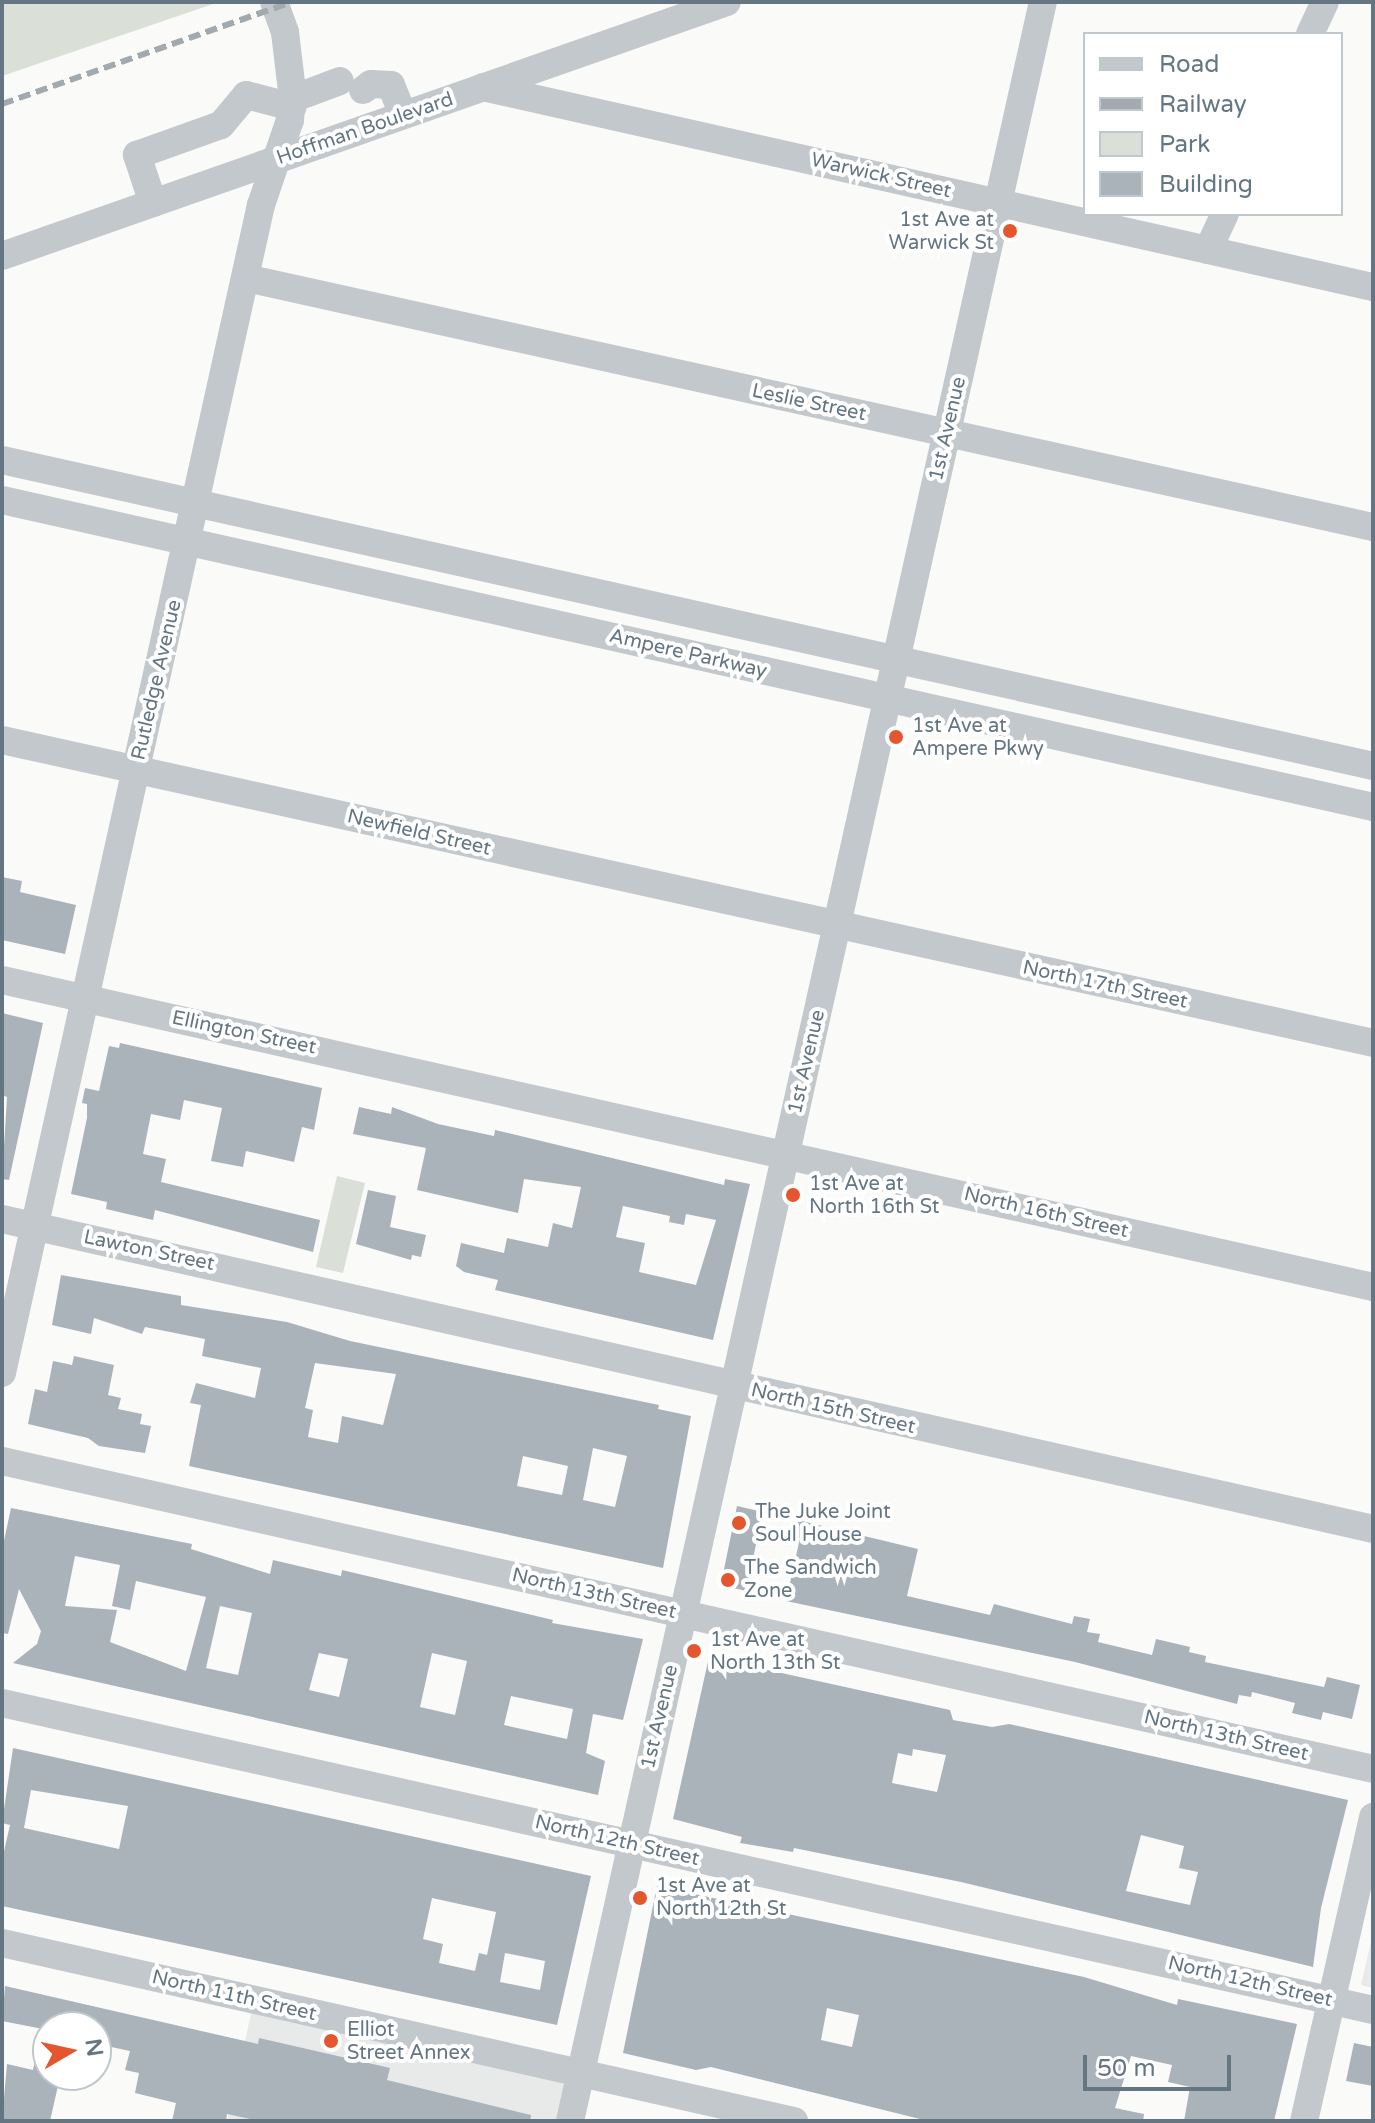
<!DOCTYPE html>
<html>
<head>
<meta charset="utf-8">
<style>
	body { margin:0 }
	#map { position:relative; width:1375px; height:2123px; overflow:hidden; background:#fafaf8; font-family:"Varela Round",sans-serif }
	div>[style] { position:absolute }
	.built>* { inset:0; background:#e8e9e9 }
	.green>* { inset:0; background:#dadfd7 }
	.building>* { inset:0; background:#aab3b9 }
	.minor>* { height:28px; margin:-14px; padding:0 14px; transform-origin:14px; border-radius:14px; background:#c3c8cc }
	.rail>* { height:6px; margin-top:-3px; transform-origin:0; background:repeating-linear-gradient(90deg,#a2aab0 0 12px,transparent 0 18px) }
	.dots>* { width:22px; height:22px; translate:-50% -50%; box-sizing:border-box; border:4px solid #fff; border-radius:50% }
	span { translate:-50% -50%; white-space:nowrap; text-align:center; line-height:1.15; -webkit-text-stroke:8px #fff; paint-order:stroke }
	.street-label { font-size:20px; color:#657683 }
	.poi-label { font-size:20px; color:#657683 }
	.right { translate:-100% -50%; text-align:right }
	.left { translate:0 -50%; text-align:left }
	.frame { position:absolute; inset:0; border:4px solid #657683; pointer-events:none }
	.legend { position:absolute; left:1083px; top:32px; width:260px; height:184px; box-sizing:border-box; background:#fff; border:2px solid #c1c8cd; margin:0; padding:10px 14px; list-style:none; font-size:24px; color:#657683 }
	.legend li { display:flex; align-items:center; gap:16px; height:40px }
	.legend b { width:40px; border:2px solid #c1c8cd }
	.north { position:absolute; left:32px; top:2011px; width:80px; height:80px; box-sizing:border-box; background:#fff; border:2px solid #c1c8cd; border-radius:50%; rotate:81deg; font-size:22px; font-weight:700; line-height:32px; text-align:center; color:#657683 }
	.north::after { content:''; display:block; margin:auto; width:28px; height:36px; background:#e4572e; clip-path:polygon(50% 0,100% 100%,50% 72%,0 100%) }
	.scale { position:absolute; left:1083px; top:2055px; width:148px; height:36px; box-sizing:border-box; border:4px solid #657683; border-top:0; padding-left:10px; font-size:24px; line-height:28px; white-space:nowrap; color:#657683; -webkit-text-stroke:6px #fff; paint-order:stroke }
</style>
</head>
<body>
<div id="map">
	<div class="built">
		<div style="clip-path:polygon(1373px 1933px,1373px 1988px,1361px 1985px)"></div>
		<div style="clip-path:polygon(253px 2005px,580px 2076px,569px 2121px,227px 2121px)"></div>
	</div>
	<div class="green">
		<div style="clip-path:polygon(2px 2px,219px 2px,2px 76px)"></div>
		<div style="clip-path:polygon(337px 1176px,365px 1183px,343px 1273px,316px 1267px)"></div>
	</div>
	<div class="building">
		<div style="clip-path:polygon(2px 877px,22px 881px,20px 892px,76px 905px,65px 954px,2px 940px)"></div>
		<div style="clip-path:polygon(2px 1013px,43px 1023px,9px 1180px,2px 1179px,7px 1097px,2px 1095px)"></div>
		<div style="clip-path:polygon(120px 1043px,322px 1088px,314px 1130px,302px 1127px,294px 1162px,246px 1151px,243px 1167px,211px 1161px,222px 1108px,184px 1100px,180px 1120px,151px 1114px,143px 1154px,166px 1159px,161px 1182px,320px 1220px,313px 1252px,155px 1210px,153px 1220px,136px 1216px,106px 1209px,107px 1202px,71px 1194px,87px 1118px,87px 1104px,82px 1103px,85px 1088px,99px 1091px,109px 1046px,119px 1048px)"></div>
		<div style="clip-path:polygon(evenodd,359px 1107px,391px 1114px,392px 1107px,438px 1124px,494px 1136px,495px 1130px,724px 1185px,725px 1179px,750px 1184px,713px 1340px,495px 1290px,498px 1280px,464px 1272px,456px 1266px,461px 1243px,504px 1253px,507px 1238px,548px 1247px,553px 1223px,572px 1228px,581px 1187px,524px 1179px,518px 1213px,417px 1190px,426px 1148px,353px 1134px,359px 1107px,623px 1206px,670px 1216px,669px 1222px,684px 1225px,686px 1214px,716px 1220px,696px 1285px,639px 1272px,645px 1243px,616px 1237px,623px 1206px)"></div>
		<div style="clip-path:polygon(368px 1190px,396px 1196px,390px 1227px,426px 1235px,421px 1257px,412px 1255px,411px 1260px,356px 1244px)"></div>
		<div style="clip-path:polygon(evenodd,61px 1275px,181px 1296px,181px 1305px,287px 1322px,350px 1341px,659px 1405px,658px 1409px,691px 1416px,663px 1568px,189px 1466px,201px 1405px,190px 1403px,196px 1383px,255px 1398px,261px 1368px,202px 1356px,205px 1339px,145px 1327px,142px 1334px,94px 1318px,91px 1334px,52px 1325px,61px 1275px,315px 1363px,396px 1374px,383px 1425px,342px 1416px,338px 1443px,308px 1437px,313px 1410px,305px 1408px,315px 1363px,61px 1275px,593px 1448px,627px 1456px,615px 1507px,583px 1500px,593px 1448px,61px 1275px,523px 1456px,568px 1466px,562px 1495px,517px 1486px,523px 1456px)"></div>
		<div style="clip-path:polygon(74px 1356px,114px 1365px,108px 1395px,121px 1398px,118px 1409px,142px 1414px,140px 1424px,151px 1426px,145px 1453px,99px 1446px,88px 1438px,28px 1424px,35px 1389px,47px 1392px,53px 1361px,72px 1365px)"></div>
		<div style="clip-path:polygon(737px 1506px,763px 1512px,746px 1591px,725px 1586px,722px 1579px)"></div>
		<div style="clip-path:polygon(evenodd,11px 1508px,192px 1544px,191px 1549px,270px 1574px,273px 1560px,341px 1576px,342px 1570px,553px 1620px,552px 1623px,643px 1639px,623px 1720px,593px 1714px,586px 1753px,605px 1761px,598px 1795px,13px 1663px,37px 1644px,41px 1631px,19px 1589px,8px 1634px,2px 1633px,2px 1550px,11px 1508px,75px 1556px,120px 1565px,112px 1606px,130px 1610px,136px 1581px,206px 1597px,186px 1671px,110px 1642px,117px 1610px,65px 1606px,75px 1556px,11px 1508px,220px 1606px,252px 1613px,238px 1675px,206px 1668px,220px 1606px,11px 1508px,319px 1653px,348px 1659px,339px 1697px,309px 1690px,319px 1653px,11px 1508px,432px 1653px,467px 1661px,455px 1715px,420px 1707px,432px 1653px,11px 1508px,511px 1696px,573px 1709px,567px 1739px,504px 1725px,511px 1696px)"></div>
		<div style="clip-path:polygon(798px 1520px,918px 1549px,907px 1596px,990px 1615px,994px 1604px,1072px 1624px,1074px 1616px,1090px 1619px,1087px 1632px,1100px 1634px,1098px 1642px,1152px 1655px,1156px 1639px,1190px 1647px,1189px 1652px,1206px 1656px,1205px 1662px,1324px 1687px,1327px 1677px,1360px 1685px,1352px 1719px,1323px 1712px,1321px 1720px,1292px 1713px,1295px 1703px,1252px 1692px,1251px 1697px,1239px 1695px,1237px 1704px,1075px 1662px,786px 1601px,800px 1538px,794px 1537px)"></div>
		<div style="clip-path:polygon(evenodd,709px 1657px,950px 1710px,953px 1720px,992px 1727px,1009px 1724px,1348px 1800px,1321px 1908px,1313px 1967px,961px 1882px,794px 1848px,793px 1852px,740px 1843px,742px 1837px,673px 1819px,709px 1657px,913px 1749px,946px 1755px,937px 1792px,892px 1783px,898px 1753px,912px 1756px,913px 1749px,709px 1657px,1141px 1835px,1184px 1846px,1179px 1868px,1198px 1872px,1190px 1905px,1126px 1891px,1141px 1835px)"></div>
		<div style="clip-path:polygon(evenodd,13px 1748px,591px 1876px,557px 2025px,2px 1906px,2px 1860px,10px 1825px,18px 1827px,2px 1823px,13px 1748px,31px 1790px,128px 1806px,119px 1849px,24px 1828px,31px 1790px,13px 1748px,432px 1898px,496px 1912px,487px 1955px,479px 1953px,475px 1971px,439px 1963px,443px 1944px,423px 1939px,432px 1898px,13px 1748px,505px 1953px,545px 1961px,540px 1990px,500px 1982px,505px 1953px)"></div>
		<div style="clip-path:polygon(evenodd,657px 1886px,1084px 1977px,1177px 2005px,1178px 1999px,1297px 2024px,1274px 2121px,1184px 2121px,1190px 2087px,1168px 2082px,1172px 2065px,1131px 2056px,1115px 2108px,1144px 2114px,1143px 2121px,928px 2121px,711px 2067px,696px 2070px,623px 2053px,657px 1886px,827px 2008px,859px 2015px,852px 2047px,821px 2040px,827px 2008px)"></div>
		<div style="clip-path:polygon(5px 1986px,258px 2044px,259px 2038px,390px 2068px,387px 2080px,531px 2115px,530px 2121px,259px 2121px,227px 2114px,226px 2121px,172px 2121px,176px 2103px,135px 2093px,139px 2073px,125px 2070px,130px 2051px,97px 2044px,101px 2027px,48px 2030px,2px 2021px)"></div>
		<div style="clip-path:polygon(41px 2034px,48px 2035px,48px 2075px,60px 2077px,50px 2121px,2px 2121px,7px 2064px,33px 2070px)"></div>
		<div style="clip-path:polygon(1354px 2043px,1373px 2047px,1373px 2086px,1346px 2081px)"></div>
	</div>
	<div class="minor">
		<div style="left:1310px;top:34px;width:35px;rotate:-65deg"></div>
		<div style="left:483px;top:87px;width:912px;rotate:12.67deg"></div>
		<div style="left:363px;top:90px;width:10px;rotate:-37deg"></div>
		<div style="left:371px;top:84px;width:20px;rotate:3deg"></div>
		<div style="left:391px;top:85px;width:32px;rotate:68deg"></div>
		<div style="left:292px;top:99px;width:51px;rotate:-20.6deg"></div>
		<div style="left:153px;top:203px;width:51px;rotate:-108.4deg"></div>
		<div style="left:137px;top:155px;width:89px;rotate:-19.7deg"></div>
		<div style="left:221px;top:125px;width:39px;rotate:-50deg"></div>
		<div style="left:246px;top:95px;width:48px;rotate:14.6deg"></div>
		<div style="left:1208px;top:250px;width:40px;rotate:-65deg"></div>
		<div style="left:2px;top:256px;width:768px;rotate:-19.31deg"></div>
		<div style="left:246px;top:278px;width:1154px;rotate:12.46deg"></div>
		<div style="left:2px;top:460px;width:1405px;rotate:12.58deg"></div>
		<div style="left:2px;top:500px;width:1405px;rotate:12.62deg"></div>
		<div style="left:2px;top:740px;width:1404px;rotate:12.46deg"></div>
		<div style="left:2px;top:980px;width:1405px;rotate:12.62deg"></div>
		<div style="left:2px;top:1219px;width:1406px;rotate:12.74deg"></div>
		<div style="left:2px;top:1373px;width:1196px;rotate:-77.5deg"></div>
		<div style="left:261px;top:205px;width:90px;rotate:-71.2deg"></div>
		<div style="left:290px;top:120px;width:29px;rotate:-86deg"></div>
		<div style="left:292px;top:91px;width:59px;rotate:-96.8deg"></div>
		<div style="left:285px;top:32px;width:32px;rotate:-110deg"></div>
		<div style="left:2px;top:1461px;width:1405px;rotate:12.66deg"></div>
		<div style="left:2px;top:1703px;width:1405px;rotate:12.62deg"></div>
		<div style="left:2px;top:1943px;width:812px;rotate:12.67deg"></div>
		<div style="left:570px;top:2121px;width:2171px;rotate:-77.42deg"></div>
		<div style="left:1304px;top:2121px;width:312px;rotate:-77.2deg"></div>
	</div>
	<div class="rail">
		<div style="left:2px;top:104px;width:306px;rotate:-19.4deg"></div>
	</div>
	<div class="dots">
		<div style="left:1010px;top:231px;background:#e4572e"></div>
		<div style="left:896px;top:737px;background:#e4572e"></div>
		<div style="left:793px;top:1195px;background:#e4572e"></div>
		<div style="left:739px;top:1523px;background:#e4572e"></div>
		<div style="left:728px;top:1580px;background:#e4572e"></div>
		<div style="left:694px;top:1651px;background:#e4572e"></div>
		<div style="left:640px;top:1898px;background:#e4572e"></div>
		<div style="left:331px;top:2041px;background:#e4572e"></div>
	</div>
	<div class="street-label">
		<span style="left:365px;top:129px;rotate:-19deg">Hoffman Boulevard</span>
		<span style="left:881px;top:176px;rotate:13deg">Warwick Street</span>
		<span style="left:809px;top:403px;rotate:12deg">Leslie Street</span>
		<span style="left:948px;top:429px;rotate:-77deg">1st Avenue</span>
		<span style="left:688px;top:654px;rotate:13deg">Ampere Parkway</span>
		<span style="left:157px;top:680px;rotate:-77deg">Rutledge Avenue</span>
		<span style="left:419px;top:833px;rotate:13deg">Newfield Street</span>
		<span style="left:1105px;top:985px;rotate:12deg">North 17th Street</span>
		<span style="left:244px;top:1033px;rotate:12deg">Ellington Street</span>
		<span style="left:807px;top:1062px;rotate:-77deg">1st Avenue</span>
		<span style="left:1046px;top:1213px;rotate:13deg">North 16th Street</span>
		<span style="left:149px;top:1251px;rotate:12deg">Lawton Street</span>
		<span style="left:833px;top:1409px;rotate:13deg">North 15th Street</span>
		<span style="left:594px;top:1594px;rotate:13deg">North 13th Street</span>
		<span style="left:660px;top:1717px;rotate:-77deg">1st Avenue</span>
		<span style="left:1226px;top:1736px;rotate:13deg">North 13th Street</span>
		<span style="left:617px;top:1841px;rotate:13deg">North 12th Street</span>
		<span style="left:1250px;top:1982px;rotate:13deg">North 12th Street</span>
		<span style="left:234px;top:1996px;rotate:13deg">North 11th Street</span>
	</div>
	<div class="poi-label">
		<span class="right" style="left:994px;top:232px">1st Ave at<br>Warwick St</span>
		<span class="left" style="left:912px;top:738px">1st Ave at<br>Ampere Pkwy</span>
		<span class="left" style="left:809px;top:1196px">1st Ave at<br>North 16th St</span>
		<span class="left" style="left:755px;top:1524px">The Juke Joint<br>Soul House</span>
		<span class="left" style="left:744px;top:1580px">The Sandwich<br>Zone</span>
		<span class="left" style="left:710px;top:1652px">1st Ave at<br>North 13th St</span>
		<span class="left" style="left:656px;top:1898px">1st Ave at<br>North 12th St</span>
		<span class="left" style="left:347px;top:2042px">Elliot<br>Street Annex</span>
	</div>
	<div class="frame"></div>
	<ul class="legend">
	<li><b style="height:10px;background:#c3c8cc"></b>Road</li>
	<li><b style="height:10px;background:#a2aab0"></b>Railway</li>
	<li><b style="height:22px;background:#dadfd7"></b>Park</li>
	<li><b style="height:22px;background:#aab3b9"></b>Building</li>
	</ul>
	<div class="north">N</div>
	<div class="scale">50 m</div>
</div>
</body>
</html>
